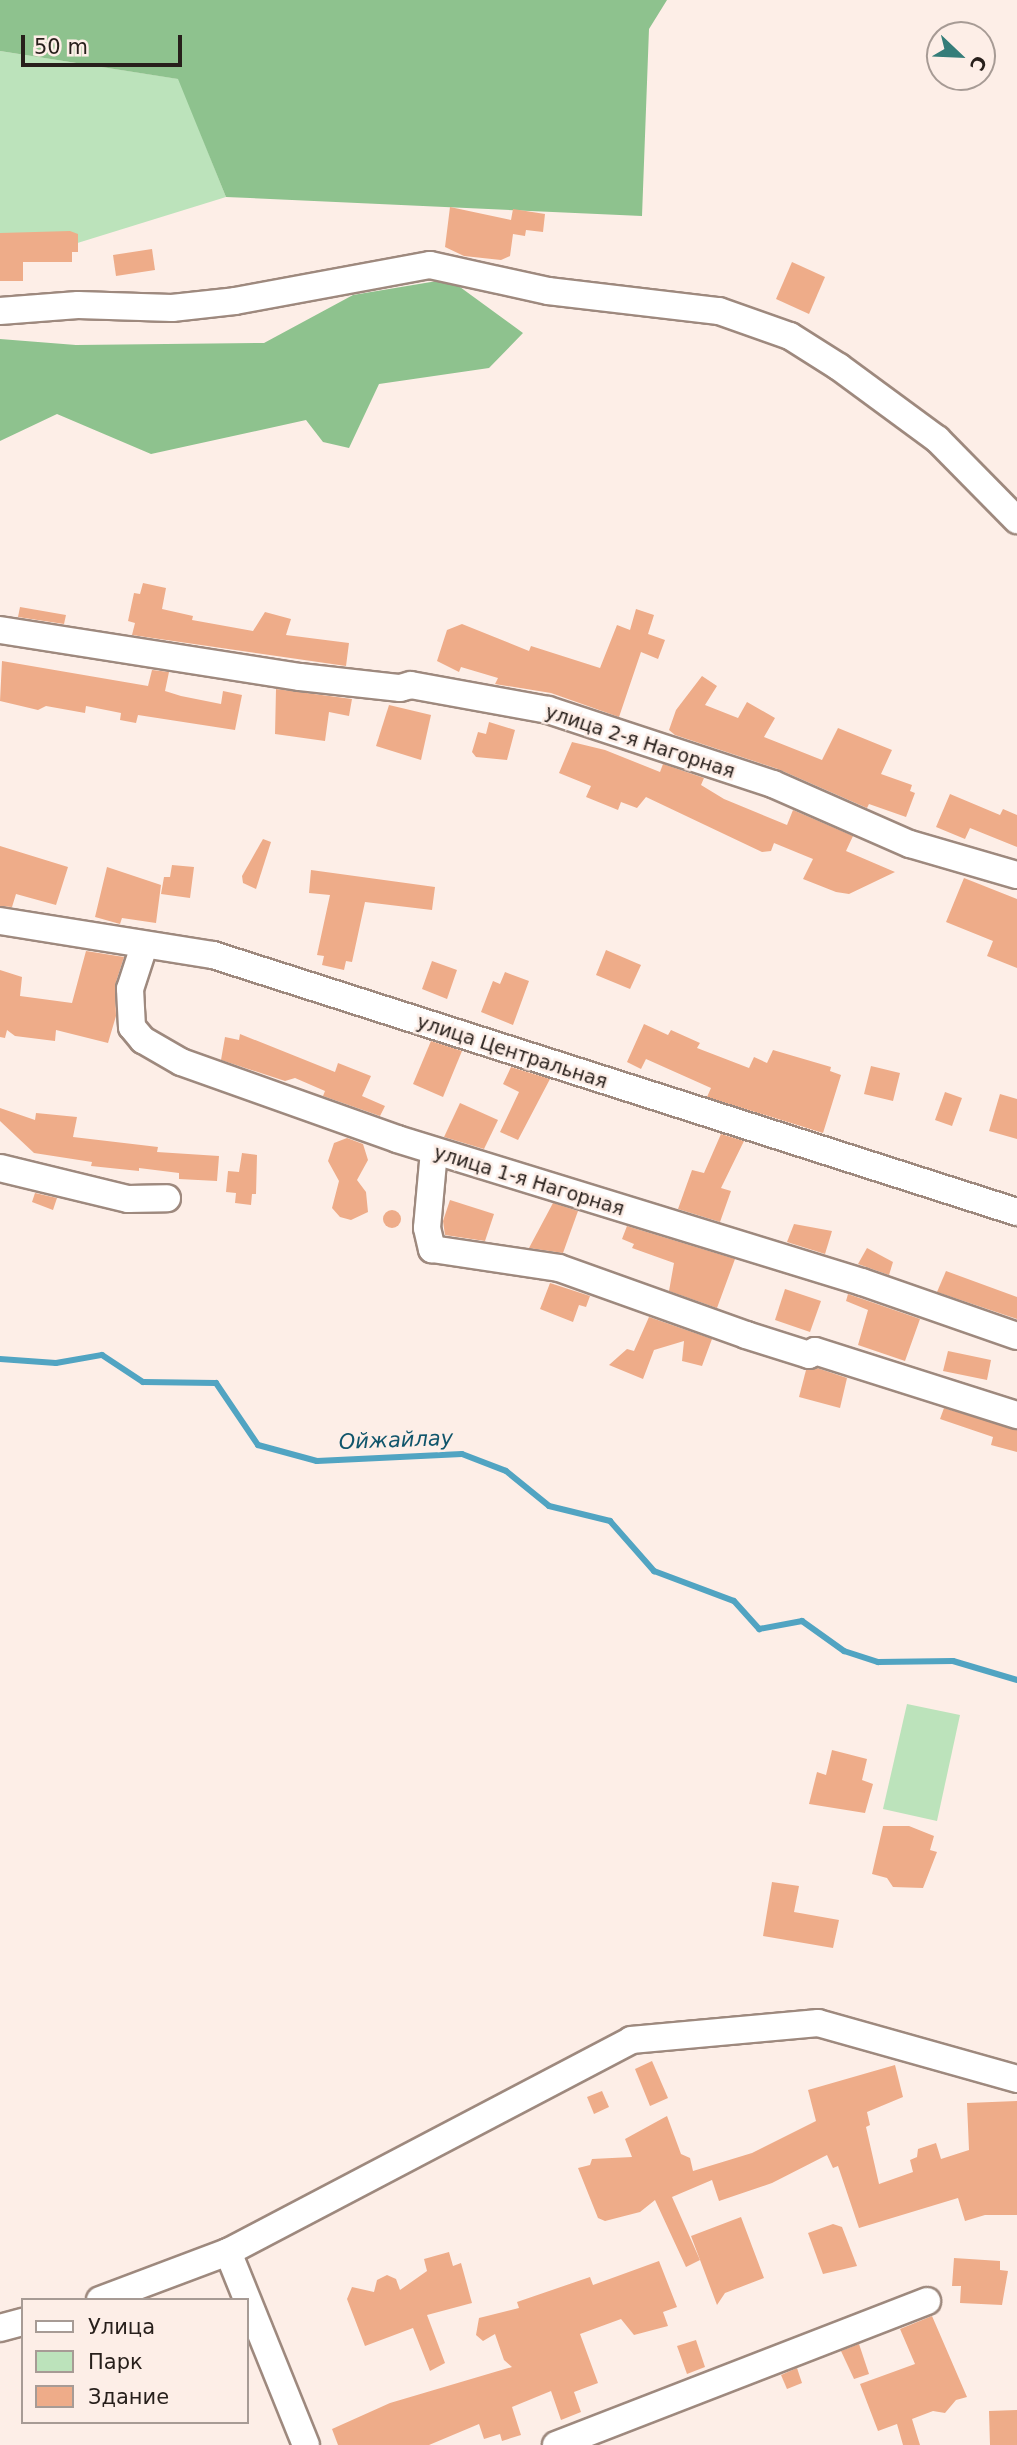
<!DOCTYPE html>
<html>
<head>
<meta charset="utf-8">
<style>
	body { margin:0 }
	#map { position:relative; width:1017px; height:2445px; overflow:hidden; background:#fdeee7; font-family:"DejaVu Sans",sans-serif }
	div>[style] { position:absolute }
	.green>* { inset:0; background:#bce3bb }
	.forest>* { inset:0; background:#8ec28e }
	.stream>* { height:6px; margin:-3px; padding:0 3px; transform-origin:3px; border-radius:3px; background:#51a4c2 }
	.building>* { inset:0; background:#eeac89 }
	.round { border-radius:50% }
	.roads { filter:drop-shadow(2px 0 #9e897e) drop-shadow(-2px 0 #9e897e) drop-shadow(0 2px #9e897e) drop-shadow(0 -2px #9e897e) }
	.minor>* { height:26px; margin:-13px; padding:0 13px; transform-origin:13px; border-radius:13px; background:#fff }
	span { translate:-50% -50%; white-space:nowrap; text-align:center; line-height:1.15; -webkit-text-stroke:5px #fdeee7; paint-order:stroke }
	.street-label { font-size:19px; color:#271f1b }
	.water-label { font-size:21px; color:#10556b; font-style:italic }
	.legend { position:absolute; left:21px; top:2298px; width:228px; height:126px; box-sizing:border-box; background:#fdeee7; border:2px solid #a79b95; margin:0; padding:9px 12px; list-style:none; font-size:21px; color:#271f1b }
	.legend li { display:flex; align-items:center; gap:14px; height:35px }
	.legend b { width:35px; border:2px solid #a79b95 }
	.north { position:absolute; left:926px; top:21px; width:70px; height:70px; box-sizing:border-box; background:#fdeee7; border:2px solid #a79b95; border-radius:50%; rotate:113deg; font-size:19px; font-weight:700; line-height:28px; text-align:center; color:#271f1b }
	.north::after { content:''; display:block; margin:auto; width:24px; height:32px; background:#357d79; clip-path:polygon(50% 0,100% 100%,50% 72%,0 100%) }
	.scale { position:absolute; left:21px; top:35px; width:161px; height:32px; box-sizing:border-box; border:4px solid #271f1b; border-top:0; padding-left:9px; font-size:21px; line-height:24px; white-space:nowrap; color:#271f1b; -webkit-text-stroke:5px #fdeee7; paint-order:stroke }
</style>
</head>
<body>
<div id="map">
	<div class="green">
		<div style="clip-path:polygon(0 51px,179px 79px,226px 197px,0 267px)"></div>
		<div style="clip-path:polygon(907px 1704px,960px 1715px,937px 1821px,883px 1809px)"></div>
	</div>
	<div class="forest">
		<div style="clip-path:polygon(0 0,667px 0,649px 29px,642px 216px,226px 197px,178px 79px,0 51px)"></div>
		<div style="clip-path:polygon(449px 279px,523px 333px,489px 368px,379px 384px,349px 448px,323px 442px,306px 420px,151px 454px,57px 414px,0 441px,0 339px,76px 345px,264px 343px,353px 295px)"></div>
	</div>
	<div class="stream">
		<div style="left:0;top:1359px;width:56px;rotate:4.1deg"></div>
		<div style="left:56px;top:1363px;width:47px;rotate:-9.9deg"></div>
		<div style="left:102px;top:1355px;width:49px;rotate:33.4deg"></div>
		<div style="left:143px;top:1382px;width:73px;rotate:0.8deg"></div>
		<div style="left:216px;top:1383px;width:75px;rotate:55.9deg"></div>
		<div style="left:258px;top:1445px;width:61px;rotate:15.2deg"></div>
		<div style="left:317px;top:1461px;width:145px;rotate:-2.8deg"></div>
		<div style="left:462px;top:1454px;width:47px;rotate:21.1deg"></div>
		<div style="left:506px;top:1471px;width:55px;rotate:39.1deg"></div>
		<div style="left:549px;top:1506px;width:63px;rotate:13.8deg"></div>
		<div style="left:610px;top:1521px;width:67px;rotate:48.7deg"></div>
		<div style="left:654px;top:1571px;width:85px;rotate:20.6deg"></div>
		<div style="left:734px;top:1601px;width:38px;rotate:48deg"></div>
		<div style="left:759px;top:1629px;width:44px;rotate:-10.5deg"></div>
		<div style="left:802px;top:1621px;width:52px;rotate:35.5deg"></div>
		<div style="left:844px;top:1651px;width:36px;rotate:18deg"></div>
		<div style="left:878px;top:1662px;width:75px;rotate:-0.8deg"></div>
		<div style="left:953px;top:1661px;width:67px;rotate:16.5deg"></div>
	</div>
	<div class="building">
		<div style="clip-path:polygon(450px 207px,511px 220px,513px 209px,545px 214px,543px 232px,526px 230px,525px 236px,513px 234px,510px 256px,501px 260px,464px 256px,445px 247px)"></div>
		<div style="clip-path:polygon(70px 231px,78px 234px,78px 252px,72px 252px,72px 262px,23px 262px,23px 281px,0 281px,0 233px)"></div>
		<div style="clip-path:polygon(152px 249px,155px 270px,116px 276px,113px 255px)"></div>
		<div style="clip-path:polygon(792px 262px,825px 277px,809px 314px,776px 299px)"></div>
		<div style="clip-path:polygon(143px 583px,166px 588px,162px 609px,193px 616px,192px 620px,253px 631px,265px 612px,291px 619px,286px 635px,349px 643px,346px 666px,132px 635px,135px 623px,128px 621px,134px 593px,140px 594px)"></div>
		<div style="clip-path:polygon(20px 607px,66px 615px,64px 624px,18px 617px)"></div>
		<div style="clip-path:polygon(636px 609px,654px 615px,648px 634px,665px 640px,658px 659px,641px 652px,619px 717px,551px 693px,495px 684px,498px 678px,461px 667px,459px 672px,437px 661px,447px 630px,462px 624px,529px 651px,531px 646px,600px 668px,617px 625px,630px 630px)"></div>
		<div style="clip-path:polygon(2px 661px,148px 686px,152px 670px,169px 672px,165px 691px,181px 696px,221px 704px,223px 691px,242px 695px,235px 730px,138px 715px,136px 723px,120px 720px,121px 713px,86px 706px,85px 713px,46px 706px,38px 710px,0 701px)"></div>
		<div style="clip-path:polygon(702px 676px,717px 686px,705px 705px,738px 718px,747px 702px,775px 718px,764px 737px,822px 760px,838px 728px,892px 750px,881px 774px,912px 785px,910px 791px,915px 793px,906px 817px,869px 804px,867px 808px,778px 769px,675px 735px,669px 730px,676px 710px)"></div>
		<div style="clip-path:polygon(276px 689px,352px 699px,349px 716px,329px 712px,325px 741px,275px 734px)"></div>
		<div style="clip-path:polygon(389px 705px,431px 715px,421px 760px,376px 746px)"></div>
		<div style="clip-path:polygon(489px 722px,515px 730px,507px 760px,476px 757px,472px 752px,478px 732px,486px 734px)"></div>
		<div style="clip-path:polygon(572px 742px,605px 750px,660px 772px,663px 764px,704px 778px,701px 785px,724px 799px,787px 825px,793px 810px,853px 836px,846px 851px,895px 872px,849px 894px,836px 892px,803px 879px,813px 859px,774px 843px,771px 851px,762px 852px,646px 797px,637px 808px,621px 802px,618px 810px,586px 797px,591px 786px,559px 773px)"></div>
		<div style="clip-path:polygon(950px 794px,1000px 815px,1003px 809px,1017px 815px,1017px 847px,970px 828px,965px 839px,936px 827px)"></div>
		<div style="clip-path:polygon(263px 839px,271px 842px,256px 889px,243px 883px,242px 876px)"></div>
		<div style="clip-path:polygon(0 846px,68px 867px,56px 905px,16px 894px,12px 907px,0 906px)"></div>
		<div style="clip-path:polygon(172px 865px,194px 867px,190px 898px,161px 894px,164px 877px,170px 877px)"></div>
		<div style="clip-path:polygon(107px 867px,161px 885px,156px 923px,122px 918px,120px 924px,95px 917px)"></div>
		<div style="clip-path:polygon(311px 870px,435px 887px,432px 910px,365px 902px,352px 962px,346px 961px,344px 970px,322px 965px,324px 956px,317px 955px,330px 895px,309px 893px)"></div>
		<div style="clip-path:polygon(964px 878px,1017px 899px,1017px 968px,987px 956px,993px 941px,946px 922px)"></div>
		<div style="clip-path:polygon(606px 950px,641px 965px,630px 989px,596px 975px)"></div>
		<div style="clip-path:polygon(86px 951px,124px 957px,115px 985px,116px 1016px,108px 1043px,56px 1030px,55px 1041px,15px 1036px,7px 1030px,5px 1038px,0 1037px,0 970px,22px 977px,20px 996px,72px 1003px)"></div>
		<div style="clip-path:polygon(432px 961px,457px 970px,447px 999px,422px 989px)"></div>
		<div style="clip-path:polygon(505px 972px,529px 981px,513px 1025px,481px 1012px,493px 981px,500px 984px)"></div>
		<div style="clip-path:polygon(644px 1024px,668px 1035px,671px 1030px,700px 1043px,697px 1048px,749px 1068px,754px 1057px,767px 1063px,773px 1050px,831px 1067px,830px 1071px,841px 1075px,823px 1133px,707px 1097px,711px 1088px,646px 1059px,641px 1069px,627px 1062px)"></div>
		<div style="clip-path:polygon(240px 1034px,335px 1072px,338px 1063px,371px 1076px,362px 1096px,385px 1106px,380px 1116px,323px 1096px,325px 1091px,295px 1078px,285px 1081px,221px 1060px,225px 1037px,239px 1040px)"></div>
		<div style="clip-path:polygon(431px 1041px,462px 1051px,443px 1097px,413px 1084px)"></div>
		<div style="clip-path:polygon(871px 1066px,900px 1073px,893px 1101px,864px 1094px)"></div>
		<div style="clip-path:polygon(511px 1067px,550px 1079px,518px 1140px,500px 1132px,519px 1092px,503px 1084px)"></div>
		<div style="clip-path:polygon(945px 1092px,962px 1098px,952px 1126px,935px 1120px)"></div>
		<div style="clip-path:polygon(1000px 1094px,1017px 1099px,1017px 1139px,989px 1131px)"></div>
		<div style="clip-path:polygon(460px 1103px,498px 1120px,484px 1149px,444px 1137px)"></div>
		<div style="clip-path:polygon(0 1108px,35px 1120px,36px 1113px,77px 1117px,73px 1137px,158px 1147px,157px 1152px,219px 1156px,217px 1181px,179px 1179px,179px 1173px,139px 1168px,139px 1171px,91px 1166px,92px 1162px,34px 1153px,0 1121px)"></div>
		<div style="clip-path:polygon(721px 1134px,744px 1141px,721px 1188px,731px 1191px,720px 1222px,678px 1209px,692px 1170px,704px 1173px)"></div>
		<div style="clip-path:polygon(347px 1138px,363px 1144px,368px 1160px,357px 1180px,366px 1192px,368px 1212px,351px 1220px,340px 1217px,332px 1208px,339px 1181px,328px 1161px,334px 1143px)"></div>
		<div style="clip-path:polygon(242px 1153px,257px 1155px,256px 1194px,252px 1194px,251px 1205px,235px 1203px,236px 1193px,226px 1192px,228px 1171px,239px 1172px)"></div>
		<div style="clip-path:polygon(35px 1193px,57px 1198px,53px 1210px,32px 1202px)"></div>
		<div style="clip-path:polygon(450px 1200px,494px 1214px,485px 1241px,445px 1235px,443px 1221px)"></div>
		<div style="clip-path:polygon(553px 1203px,578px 1211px,563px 1253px,529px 1248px)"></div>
		<div class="round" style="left:383px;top:1210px;width:18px;height:18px"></div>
		<div style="clip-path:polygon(794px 1224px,832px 1231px,825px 1254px,787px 1242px)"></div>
		<div style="clip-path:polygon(627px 1226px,735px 1259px,717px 1308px,669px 1291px,674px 1263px,632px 1248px,634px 1244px,622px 1239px)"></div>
		<div style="clip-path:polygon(867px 1248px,893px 1262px,889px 1275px,858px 1264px)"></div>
		<div style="clip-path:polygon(946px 1271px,1017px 1297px,1017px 1319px,937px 1292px)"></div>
		<div style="clip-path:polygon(550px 1283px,590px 1296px,586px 1307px,579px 1305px,573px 1322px,540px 1309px)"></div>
		<div style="clip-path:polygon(785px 1289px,821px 1301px,810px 1332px,775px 1320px)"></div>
		<div style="clip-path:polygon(848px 1294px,920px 1319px,905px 1361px,858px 1345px,868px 1310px,846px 1301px)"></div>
		<div style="clip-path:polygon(649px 1317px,712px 1339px,702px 1366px,682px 1361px,684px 1341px,654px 1350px,643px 1379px,609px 1365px,627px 1349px,634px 1351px)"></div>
		<div style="clip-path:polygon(948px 1351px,991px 1360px,987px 1380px,943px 1371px)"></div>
		<div style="clip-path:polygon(817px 1368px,847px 1378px,840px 1408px,799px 1397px,806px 1370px)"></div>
		<div style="clip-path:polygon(944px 1408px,1017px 1430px,1017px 1452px,991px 1445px,993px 1437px,940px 1419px)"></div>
		<div style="clip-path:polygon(832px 1750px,867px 1759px,862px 1780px,873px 1784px,865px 1813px,809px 1804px,817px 1772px,826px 1775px)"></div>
		<div style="clip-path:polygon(883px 1826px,909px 1826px,934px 1836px,930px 1850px,937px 1852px,923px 1888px,893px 1887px,887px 1878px,872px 1874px)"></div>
		<div style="clip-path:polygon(772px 1882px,799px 1886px,794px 1912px,839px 1920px,833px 1948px,763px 1936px)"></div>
		<div style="clip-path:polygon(652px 2061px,668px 2098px,650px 2106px,635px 2069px)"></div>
		<div style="clip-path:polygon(895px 2065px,903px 2097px,867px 2112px,870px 2125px,866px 2127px,879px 2184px,913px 2172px,910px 2160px,917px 2157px,918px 2149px,936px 2143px,941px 2159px,969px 2150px,967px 2103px,1017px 2101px,1017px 2215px,985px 2215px,965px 2221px,958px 2198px,859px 2228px,838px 2166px,833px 2168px,827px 2155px,772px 2183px,719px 2201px,712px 2180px,672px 2197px,700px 2260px,686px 2267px,655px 2200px,640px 2212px,605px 2221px,598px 2218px,578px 2168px,590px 2165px,592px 2159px,632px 2157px,625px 2139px,667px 2116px,681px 2154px,690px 2158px,693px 2171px,752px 2153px,816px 2121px,808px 2090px)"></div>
		<div style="clip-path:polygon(602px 2091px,609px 2107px,594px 2114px,587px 2097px)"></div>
		<div style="clip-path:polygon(741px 2217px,764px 2278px,725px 2293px,717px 2305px,691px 2236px)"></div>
		<div style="clip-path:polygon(833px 2224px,842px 2227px,857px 2266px,823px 2274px,808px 2233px)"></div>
		<div style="clip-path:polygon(449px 2252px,453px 2266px,461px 2263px,472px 2303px,427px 2315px,445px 2363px,430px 2371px,413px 2328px,365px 2346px,347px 2299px,352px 2287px,374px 2292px,377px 2280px,387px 2275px,396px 2279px,400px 2290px,427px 2271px,424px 2259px)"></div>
		<div style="clip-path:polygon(954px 2258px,1000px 2261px,1000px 2270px,1008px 2271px,1002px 2305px,960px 2303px,961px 2286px,952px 2286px)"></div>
		<div style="clip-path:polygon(659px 2261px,677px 2307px,663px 2312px,668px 2326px,634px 2335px,621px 2319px,580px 2334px,598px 2383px,574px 2392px,581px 2412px,561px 2420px,551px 2391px,512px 2407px,521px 2435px,502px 2441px,500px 2434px,484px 2439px,479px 2424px,429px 2445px,338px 2445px,332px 2429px,390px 2403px,512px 2367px,504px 2360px,495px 2334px,483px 2341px,476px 2335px,479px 2318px,519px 2308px,517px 2302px,590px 2277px,593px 2285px)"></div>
		<div style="clip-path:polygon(932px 2316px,967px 2397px,956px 2400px,945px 2413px,933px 2411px,912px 2419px,920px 2445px,903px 2445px,897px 2424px,878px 2431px,860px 2384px,915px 2364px,900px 2329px)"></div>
		<div style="clip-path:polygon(696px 2340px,705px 2367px,687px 2374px,677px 2346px)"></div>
		<div style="clip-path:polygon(859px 2344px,869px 2374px,854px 2379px,841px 2351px)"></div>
		<div style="clip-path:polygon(797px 2368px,802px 2383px,787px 2389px,781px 2375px)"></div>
		<div style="clip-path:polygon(1017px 2410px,1017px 2445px,990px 2445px,989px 2411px)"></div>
	</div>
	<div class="roads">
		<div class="minor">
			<div style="left:0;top:311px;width:78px;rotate:-4.4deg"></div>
			<div style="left:78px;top:305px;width:94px;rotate:1.8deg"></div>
			<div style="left:172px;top:308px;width:63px;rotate:-6.3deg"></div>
			<div style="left:235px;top:301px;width:198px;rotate:-10.5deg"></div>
			<div style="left:430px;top:265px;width:121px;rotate:12.4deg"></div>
			<div style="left:548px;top:291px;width:172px;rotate:6.7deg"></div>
			<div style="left:719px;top:311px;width:75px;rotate:19.4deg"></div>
			<div style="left:790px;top:336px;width:58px;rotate:32.3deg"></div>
			<div style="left:839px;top:367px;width:122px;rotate:36.3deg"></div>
			<div style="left:937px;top:439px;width:114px;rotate:45.4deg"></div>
			<div style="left:0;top:630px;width:304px;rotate:8.9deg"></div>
			<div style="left:300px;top:677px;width:101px;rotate:6.3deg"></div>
			<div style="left:400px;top:688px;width:11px;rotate:-15deg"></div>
			<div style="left:411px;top:685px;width:139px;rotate:10.3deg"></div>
			<div style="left:548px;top:710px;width:237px;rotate:18.2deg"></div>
			<div style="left:773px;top:784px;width:150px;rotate:23.7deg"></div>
			<div style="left:910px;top:844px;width:111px;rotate:16.2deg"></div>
			<div style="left:0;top:921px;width:216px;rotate:9.1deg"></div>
			<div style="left:213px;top:955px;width:844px;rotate:17.73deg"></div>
			<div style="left:144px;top:946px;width:45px;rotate:108deg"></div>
			<div style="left:130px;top:989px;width:38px;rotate:87deg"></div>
			<div style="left:132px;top:1027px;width:17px;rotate:50deg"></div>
			<div style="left:143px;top:1040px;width:44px;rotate:30.1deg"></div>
			<div style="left:181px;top:1062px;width:229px;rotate:19.6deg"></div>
			<div style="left:397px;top:1139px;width:486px;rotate:17.1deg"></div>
			<div style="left:862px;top:1282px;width:164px;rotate:19.2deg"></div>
			<div style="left:434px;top:1151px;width:77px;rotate:95.2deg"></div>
			<div style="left:427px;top:1228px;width:22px;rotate:77deg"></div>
			<div style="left:432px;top:1249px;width:128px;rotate:8.5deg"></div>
			<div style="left:559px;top:1268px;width:199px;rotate:19.7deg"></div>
			<div style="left:746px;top:1335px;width:66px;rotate:17.6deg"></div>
			<div style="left:809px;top:1355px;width:7px;rotate:-34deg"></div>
			<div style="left:815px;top:1351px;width:212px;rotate:17.6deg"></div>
			<div style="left:0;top:1168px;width:132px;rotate:13.6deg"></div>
			<div style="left:128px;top:1199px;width:39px;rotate:-1deg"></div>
			<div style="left:228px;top:2252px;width:208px;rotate:68deg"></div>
			<div style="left:100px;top:2300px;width:137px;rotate:-20.6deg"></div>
			<div style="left:228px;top:2252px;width:455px;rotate:-27.7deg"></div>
			<div style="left:631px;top:2040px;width:188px;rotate:-5.2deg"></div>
			<div style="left:818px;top:2023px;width:207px;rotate:15.7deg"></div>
			<div style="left:0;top:2328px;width:24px;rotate:-15deg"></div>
			<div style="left:556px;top:2445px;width:398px;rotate:-21.2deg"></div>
		</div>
	</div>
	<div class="street-label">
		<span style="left:640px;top:742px;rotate:18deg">улица 2-я Нагорная</span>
		<span style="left:512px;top:1052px;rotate:18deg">улица Центральная</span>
		<span style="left:529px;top:1181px;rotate:17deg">улица 1-я Нагорная</span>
	</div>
	<div class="water-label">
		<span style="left:396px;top:1440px;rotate:-2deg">Ойжайлау</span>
	</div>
	<ul class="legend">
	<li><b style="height:9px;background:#fff"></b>Улица</li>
	<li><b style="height:19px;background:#bce3bb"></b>Парк</li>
	<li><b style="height:19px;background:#eeac89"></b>Здание</li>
	</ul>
	<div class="north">С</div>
	<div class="scale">50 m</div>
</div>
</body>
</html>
